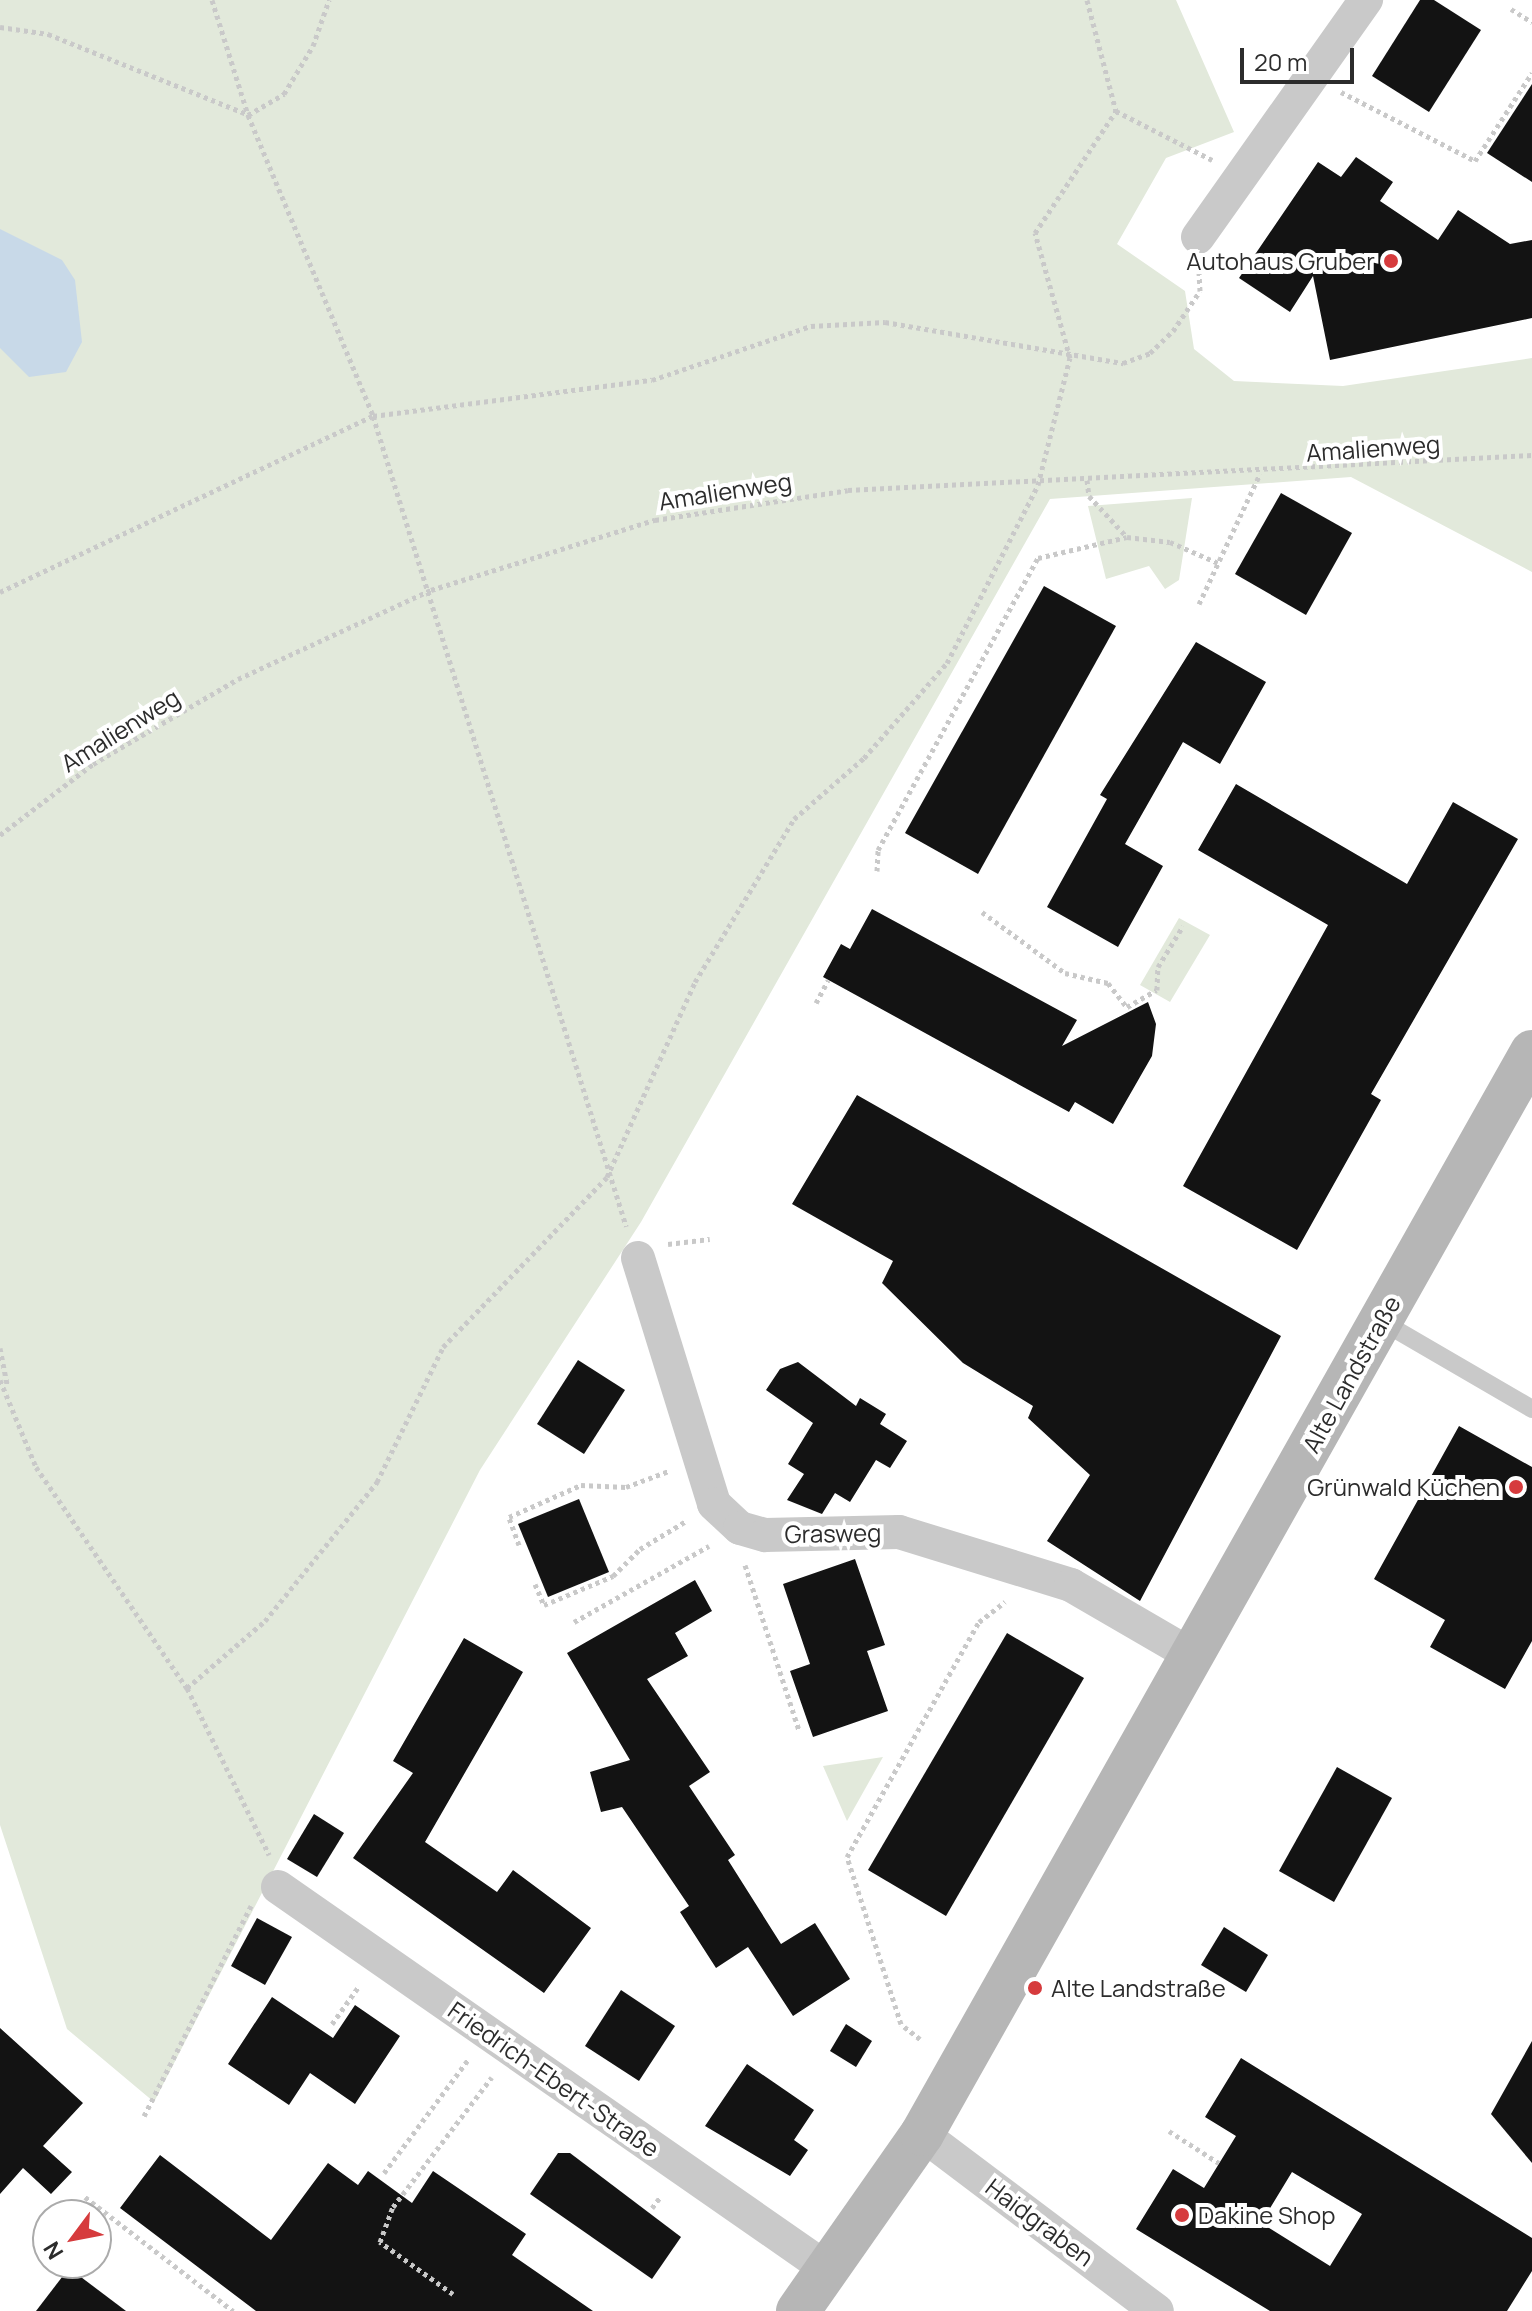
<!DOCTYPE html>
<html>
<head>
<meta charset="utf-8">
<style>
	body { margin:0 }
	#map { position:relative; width:1532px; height:2311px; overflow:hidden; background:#fff; font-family:Manrope,sans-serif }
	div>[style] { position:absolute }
	.green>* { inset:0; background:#e2e9db }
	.water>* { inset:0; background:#c8d9e8 }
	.building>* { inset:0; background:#131313 }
	.path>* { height:5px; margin-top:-2.5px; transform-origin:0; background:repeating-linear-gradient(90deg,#c9c9c9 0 4px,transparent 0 8px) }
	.lane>* { height:18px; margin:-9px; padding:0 9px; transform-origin:9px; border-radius:9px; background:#c9c9c9 }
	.street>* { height:34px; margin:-17px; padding:0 17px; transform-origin:17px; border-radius:17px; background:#c9c9c9 }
	.secondary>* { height:44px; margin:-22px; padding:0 22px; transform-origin:22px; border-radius:22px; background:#b6b6b6 }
	.dots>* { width:22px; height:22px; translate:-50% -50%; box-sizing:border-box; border:4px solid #fff; border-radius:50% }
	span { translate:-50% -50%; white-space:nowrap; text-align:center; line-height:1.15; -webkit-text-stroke:8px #fff; paint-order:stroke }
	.poi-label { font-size:24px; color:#2c2c2c }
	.right { translate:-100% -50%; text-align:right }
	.left { translate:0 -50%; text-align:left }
	.street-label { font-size:24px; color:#2c2c2c }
	.north { position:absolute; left:32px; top:2199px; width:80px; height:80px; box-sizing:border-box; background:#fff; border:2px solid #ababab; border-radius:50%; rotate:238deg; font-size:22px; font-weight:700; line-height:32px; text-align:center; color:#2c2c2c }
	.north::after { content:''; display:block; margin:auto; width:28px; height:36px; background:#d63b3d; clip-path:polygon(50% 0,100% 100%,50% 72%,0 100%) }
	.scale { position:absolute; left:1240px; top:48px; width:114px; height:36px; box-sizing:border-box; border:4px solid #2c2c2c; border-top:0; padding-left:10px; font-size:24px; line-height:28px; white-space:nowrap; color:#2c2c2c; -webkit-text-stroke:6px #fff; paint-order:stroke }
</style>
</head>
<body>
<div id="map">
	<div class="green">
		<div style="clip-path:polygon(0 0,1176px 0,1234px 132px,1166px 158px,1117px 244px,1185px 291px,1194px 349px,1234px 381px,1343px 386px,1532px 358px,1532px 572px,1351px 477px,1050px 499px,641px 1222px,480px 1470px,154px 2102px,67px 2029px,0 1825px)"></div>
		<div style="clip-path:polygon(1192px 498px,1179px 580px,1165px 589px,1149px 566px,1106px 579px,1088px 506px)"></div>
		<div style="clip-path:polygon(1179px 918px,1210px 935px,1170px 1002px,1140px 985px)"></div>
		<div style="clip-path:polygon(883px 1757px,847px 1821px,823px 1766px)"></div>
	</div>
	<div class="water">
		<div style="clip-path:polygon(0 229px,62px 260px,75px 280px,82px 342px,66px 372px,29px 377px,0 348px)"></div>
	</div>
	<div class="building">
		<div style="clip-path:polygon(1420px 0,1434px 0,1481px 30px,1429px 112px,1372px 76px)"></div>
		<div style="clip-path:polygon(1532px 84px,1532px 182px,1487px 153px)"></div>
		<div style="clip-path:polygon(1356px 157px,1393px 182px,1380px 201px,1438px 240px,1458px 210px,1510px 244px,1532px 240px,1532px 318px,1330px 360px,1313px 276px,1290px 312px,1239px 278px,1318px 162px,1341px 177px)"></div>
		<div style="clip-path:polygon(1281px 493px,1352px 533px,1306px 615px,1235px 574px)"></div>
		<div style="clip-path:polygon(1044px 586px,1116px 626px,978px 874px,905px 833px)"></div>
		<div style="clip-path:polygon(1196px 642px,1266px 682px,1220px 764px,1183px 742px,1125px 844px,1163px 866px,1118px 947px,1047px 907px,1107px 799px,1100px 795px)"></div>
		<div style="clip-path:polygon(1236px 784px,1407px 884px,1453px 802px,1518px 839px,1371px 1094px,1381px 1100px,1297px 1250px,1183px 1186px,1328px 925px,1198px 850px)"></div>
		<div style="clip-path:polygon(872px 909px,1077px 1020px,1062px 1046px,1148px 1002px,1156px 1024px,1152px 1056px,1113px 1124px,1075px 1102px,1069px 1112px,823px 977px,841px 944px,850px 949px)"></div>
		<div style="clip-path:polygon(857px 1095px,1281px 1336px,1140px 1601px,1047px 1541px,1090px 1475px,1028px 1418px,1033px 1406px,963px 1363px,882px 1283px,893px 1261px,792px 1204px)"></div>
		<div style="clip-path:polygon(578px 1360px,625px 1390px,584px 1454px,537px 1424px)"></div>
		<div style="clip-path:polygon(798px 1362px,856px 1406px,860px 1398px,886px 1414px,880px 1424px,907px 1441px,890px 1468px,876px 1460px,850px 1502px,835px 1493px,822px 1514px,787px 1500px,804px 1474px,788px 1464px,813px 1423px,766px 1390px,780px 1369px)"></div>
		<div style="clip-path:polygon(1459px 1426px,1532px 1467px,1532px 1641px,1505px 1689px,1430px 1647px,1445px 1620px,1374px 1579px)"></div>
		<div style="clip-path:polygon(579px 1499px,609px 1572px,548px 1597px,518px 1524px)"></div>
		<div style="clip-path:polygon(855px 1559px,885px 1645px,867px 1651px,888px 1711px,813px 1737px,790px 1671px,810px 1664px,783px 1584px)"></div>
		<div style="clip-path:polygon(695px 1580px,712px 1611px,675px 1633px,688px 1656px,647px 1679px,710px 1772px,689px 1786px,735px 1855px,728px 1860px,781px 1944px,815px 1923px,850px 1979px,793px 2016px,748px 1947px,716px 1968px,680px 1912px,689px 1906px,622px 1807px,601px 1812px,590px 1772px,630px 1760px,567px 1653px)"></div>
		<div style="clip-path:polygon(1007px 1633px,1084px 1678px,946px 1916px,868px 1870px)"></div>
		<div style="clip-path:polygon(464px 1638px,523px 1672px,425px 1842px,497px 1892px,513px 1870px,591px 1928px,544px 1993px,353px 1858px,413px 1773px,393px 1761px)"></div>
		<div style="clip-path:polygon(1337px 1767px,1392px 1798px,1334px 1902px,1279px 1871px)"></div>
		<div style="clip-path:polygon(314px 1814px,344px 1833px,317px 1877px,287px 1859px)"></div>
		<div style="clip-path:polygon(257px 1918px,292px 1937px,265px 1985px,231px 1966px)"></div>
		<div style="clip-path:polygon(1224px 1927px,1268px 1955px,1246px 1992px,1201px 1965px)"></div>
		<div style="clip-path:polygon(621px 1990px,675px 2026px,639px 2081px,585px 2046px)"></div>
		<div style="clip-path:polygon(272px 1997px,333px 2038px,355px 2005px,400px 2036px,355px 2104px,310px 2073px,289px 2105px,228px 2064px)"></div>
		<div style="clip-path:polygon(846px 2024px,872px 2041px,856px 2067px,830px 2051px)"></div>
		<div style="clip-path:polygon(0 2028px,83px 2103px,43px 2146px,72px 2172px,51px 2194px,23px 2168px,0 2194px)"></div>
		<div style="clip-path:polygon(1532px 2041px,1532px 2163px,1491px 2114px)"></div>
		<div style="clip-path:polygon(evenodd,1241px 2058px,1532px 2238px,1532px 2271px,1507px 2311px,1270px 2311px,1136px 2229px,1173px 2169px,1204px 2188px,1236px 2136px,1205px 2117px,1241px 2058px,1292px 2172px,1362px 2214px,1330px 2266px,1261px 2223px,1292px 2172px)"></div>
		<div style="clip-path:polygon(747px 2064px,814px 2110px,794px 2140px,808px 2150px,790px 2176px,705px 2126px)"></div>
		<div style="clip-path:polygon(558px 2153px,570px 2153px,681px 2237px,652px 2279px,530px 2194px)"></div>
		<div style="clip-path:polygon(160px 2155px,271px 2240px,328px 2163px,358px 2185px,368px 2171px,412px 2203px,433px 2171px,526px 2234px,512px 2255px,593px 2311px,256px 2311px,120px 2208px)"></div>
		<div style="clip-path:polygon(69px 2268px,126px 2311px,36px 2311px)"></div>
	</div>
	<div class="path">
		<div style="left:212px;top:0;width:121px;rotate:72.6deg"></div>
		<div style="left:248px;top:115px;width:326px;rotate:67.4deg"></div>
		<div style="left:373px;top:416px;width:849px;rotate:72.65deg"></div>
		<div style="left:1087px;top:0;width:115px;rotate:75.4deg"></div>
		<div style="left:1116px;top:111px;width:108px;rotate:27deg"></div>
		<div style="left:1511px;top:9px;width:25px;rotate:32deg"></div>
		<div style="left:0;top:27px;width:49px;rotate:8.3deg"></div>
		<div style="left:48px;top:34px;width:214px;rotate:21.9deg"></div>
		<div style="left:1341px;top:92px;width:151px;rotate:27.2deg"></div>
		<div style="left:1475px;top:161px;width:105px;rotate:-57.1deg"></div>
		<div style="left:248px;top:115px;width:42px;rotate:-30.3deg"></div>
		<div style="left:284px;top:94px;width:56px;rotate:-58.9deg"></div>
		<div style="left:313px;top:46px;width:49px;rotate:-70.8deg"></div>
		<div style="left:1087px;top:480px;width:16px;rotate:83deg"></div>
		<div style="left:1089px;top:496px;width:56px;rotate:47.2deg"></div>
		<div style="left:1127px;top:537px;width:43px;rotate:6.6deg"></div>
		<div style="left:1170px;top:542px;width:52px;rotate:23.6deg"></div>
		<div style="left:0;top:592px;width:412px;rotate:-25.3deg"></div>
		<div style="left:373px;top:416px;width:281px;rotate:-7.4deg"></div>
		<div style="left:652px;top:380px;width:168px;rotate:-18.8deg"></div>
		<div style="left:811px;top:326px;width:74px;rotate:-3.1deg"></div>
		<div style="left:885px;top:322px;width:242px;rotate:9.8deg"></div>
		<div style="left:1123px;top:363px;width:29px;rotate:-20deg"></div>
		<div style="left:1150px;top:353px;width:32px;rotate:-44deg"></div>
		<div style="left:1173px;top:331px;width:48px;rotate:-56deg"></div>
		<div style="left:1200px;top:291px;width:20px;rotate:-93deg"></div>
		<div style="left:1199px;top:604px;width:144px;rotate:-64.9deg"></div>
		<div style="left:0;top:835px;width:117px;rotate:-37.4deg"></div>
		<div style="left:93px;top:764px;width:168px;rotate:-30.4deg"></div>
		<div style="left:238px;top:679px;width:213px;rotate:-24.8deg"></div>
		<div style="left:431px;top:590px;width:235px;rotate:-17.4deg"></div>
		<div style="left:655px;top:520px;width:195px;rotate:-8.8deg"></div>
		<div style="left:848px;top:490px;width:685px;rotate:-2.93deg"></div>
		<div style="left:877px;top:871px;width:21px;rotate:-87deg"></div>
		<div style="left:878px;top:850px;width:333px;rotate:-61.3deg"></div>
		<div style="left:1038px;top:558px;width:91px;rotate:-13.3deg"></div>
		<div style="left:982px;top:912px;width:103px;rotate:36.3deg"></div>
		<div style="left:1065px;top:973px;width:44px;rotate:13.1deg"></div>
		<div style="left:1108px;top:983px;width:31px;rotate:52deg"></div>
		<div style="left:1127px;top:1007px;width:34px;rotate:-30deg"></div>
		<div style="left:1157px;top:990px;width:23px;rotate:-88deg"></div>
		<div style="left:1158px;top:967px;width:48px;rotate:-58.6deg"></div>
		<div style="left:816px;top:1003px;width:26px;rotate:-62deg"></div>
		<div style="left:668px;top:1244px;width:42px;rotate:-6.8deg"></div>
		<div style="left:0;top:1348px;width:37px;rotate:79deg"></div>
		<div style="left:0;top:1380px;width:94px;rotate:67.5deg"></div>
		<div style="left:36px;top:1467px;width:268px;rotate:55.7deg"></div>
		<div style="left:187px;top:1688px;width:186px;rotate:63.8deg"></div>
		<div style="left:519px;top:1545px;width:30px;rotate:-110deg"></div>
		<div style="left:509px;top:1517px;width:79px;rotate:-24deg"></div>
		<div style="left:581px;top:1485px;width:45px;rotate:2.5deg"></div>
		<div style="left:626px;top:1487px;width:46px;rotate:-20.4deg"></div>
		<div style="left:745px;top:1565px;width:174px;rotate:71.9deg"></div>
		<div style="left:535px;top:1584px;width:23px;rotate:67deg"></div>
		<div style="left:544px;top:1605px;width:75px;rotate:-22.8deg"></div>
		<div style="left:613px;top:1576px;width:38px;rotate:-45deg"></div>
		<div style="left:640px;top:1549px;width:54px;rotate:-31.3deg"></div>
		<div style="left:574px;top:1622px;width:155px;rotate:-29.4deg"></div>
		<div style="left:187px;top:1688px;width:103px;rotate:-40.7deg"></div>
		<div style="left:265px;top:1621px;width:179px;rotate:-51.1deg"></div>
		<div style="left:377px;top:1482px;width:150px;rotate:-63.9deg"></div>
		<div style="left:443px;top:1347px;width:236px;rotate:-46deg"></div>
		<div style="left:607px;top:1177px;width:214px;rotate:-65.7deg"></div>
		<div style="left:695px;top:982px;width:191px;rotate:-58.7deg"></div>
		<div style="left:794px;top:819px;width:93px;rotate:-41.1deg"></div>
		<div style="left:864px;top:758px;width:126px;rotate:-48.9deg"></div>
		<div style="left:947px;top:663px;width:200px;rotate:-62.9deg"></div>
		<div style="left:1038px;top:485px;width:131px;rotate:-75.9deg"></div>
		<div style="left:1070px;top:358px;width:130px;rotate:-105.6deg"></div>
		<div style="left:1035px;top:233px;width:146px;rotate:-56.4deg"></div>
		<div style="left:332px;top:2024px;width:47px;rotate:-54.6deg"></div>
		<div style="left:920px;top:2039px;width:24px;rotate:-142deg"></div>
		<div style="left:901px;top:2024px;width:176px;rotate:-107.9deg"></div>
		<div style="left:847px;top:1857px;width:270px;rotate:-60.7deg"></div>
		<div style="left:979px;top:1622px;width:33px;rotate:-38deg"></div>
		<div style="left:144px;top:2116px;width:236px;rotate:-63deg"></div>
		<div style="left:1169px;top:2131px;width:59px;rotate:32.6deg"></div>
		<div style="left:384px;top:2173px;width:141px;rotate:-53.4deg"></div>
		<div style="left:85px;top:2197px;width:187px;rotate:37.6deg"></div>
		<div style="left:652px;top:2208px;width:15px;rotate:-53deg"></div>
		<div style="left:453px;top:2294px;width:90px;rotate:-144.5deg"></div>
		<div style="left:380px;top:2242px;width:37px;rotate:-70deg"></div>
		<div style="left:393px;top:2207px;width:163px;rotate:-52.7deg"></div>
	</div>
	<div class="lane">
		<div style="left:1381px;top:1321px;width:175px;rotate:30.2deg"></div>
	</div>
	<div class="street">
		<div style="left:1198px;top:237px;width:291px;rotate:-54.7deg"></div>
		<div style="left:638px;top:1258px;width:257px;rotate:72.8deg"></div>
		<div style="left:714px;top:1504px;width:35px;rotate:43deg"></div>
		<div style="left:740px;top:1528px;width:26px;rotate:16deg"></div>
		<div style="left:765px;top:1535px;width:134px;rotate:-1.3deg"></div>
		<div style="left:899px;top:1532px;width:180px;rotate:17.1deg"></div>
		<div style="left:1071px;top:1585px;width:141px;rotate:30.2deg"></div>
		<div style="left:278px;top:1887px;width:672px;rotate:34.82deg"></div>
		<div style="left:922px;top:2134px;width:294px;rotate:37deg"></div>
	</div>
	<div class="secondary">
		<div style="left:798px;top:2311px;width:216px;rotate:-55deg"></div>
		<div style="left:922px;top:2134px;width:1242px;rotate:-60.59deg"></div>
	</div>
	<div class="dots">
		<div style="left:1391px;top:261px;background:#d63b3d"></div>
		<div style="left:1516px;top:1487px;background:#d63b3d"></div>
		<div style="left:1035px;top:1988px;background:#d63b3d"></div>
		<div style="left:1182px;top:2215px;background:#d63b3d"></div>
	</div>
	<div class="poi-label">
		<span class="right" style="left:1375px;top:261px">Autohaus Gruber</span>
		<span class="right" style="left:1500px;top:1487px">Grünwald Küchen</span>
		<span class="left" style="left:1051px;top:1988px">Alte Landstraße</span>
		<span class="left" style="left:1198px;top:2215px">Dakine Shop</span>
	</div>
	<div class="street-label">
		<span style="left:1373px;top:448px;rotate:-4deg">Amalienweg</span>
		<span style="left:725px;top:491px;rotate:-9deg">Amalienweg</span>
		<span style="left:120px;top:730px;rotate:-32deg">Amalienweg</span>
		<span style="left:1351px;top:1374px;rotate:-61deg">Alte Landstraße</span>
		<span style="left:833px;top:1533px;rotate:-1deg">Grasweg</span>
		<span style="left:554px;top:2079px;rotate:35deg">Friedrich-Ebert-Straße</span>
		<span style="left:1040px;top:2222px;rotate:37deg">Haidgraben</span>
	</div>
	<div class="north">N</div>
	<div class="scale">20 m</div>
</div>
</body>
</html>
